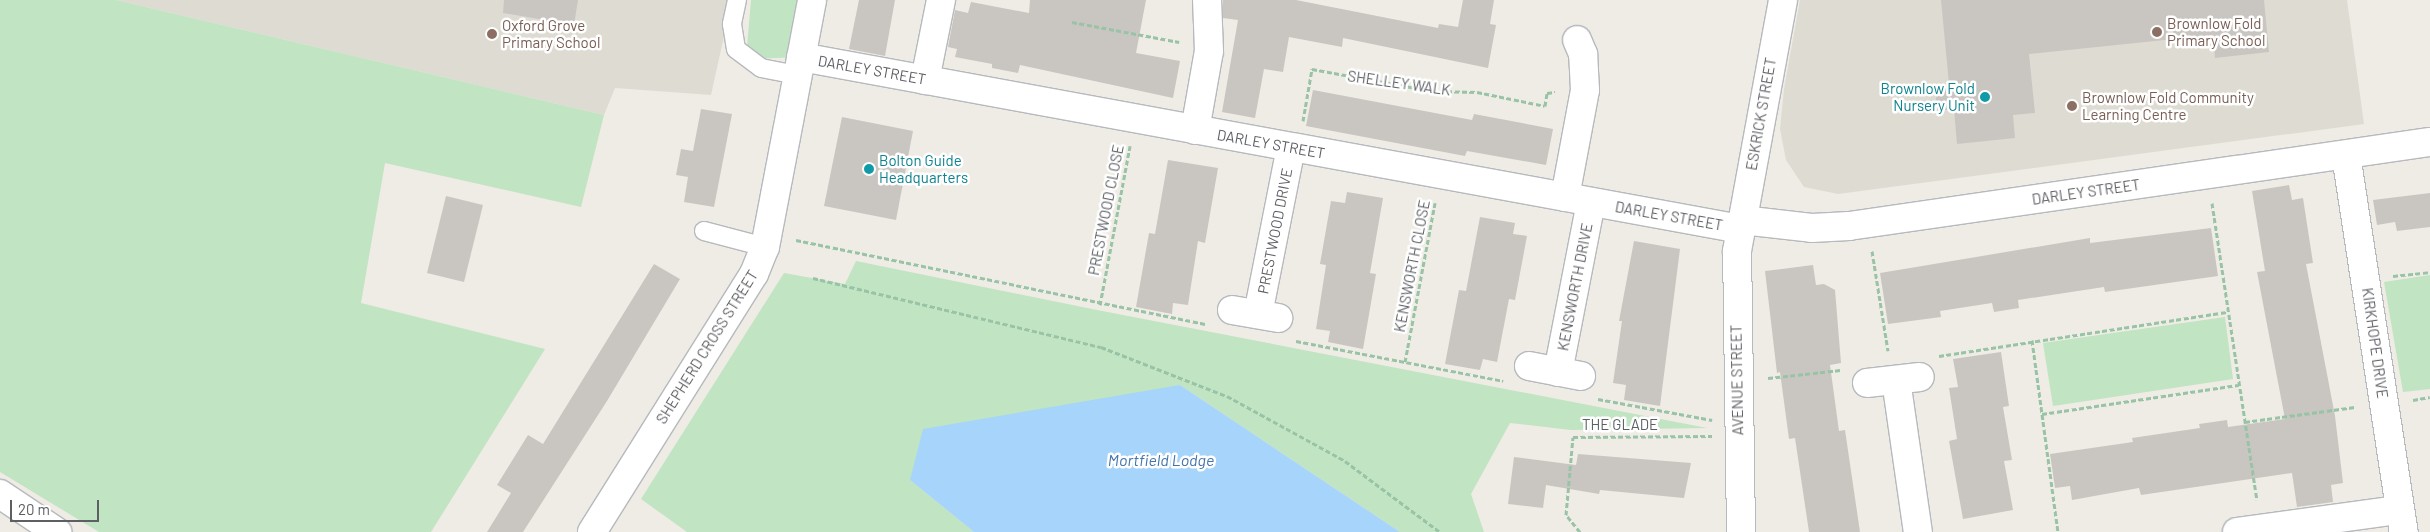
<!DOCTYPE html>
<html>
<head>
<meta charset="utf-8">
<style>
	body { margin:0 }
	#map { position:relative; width:2430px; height:532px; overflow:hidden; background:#eeece4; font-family:Barlow,sans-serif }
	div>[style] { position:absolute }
	.education>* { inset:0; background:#dedbd2 }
	.green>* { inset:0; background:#c1e4c2 }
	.water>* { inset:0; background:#a6d4fb }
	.building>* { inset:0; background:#c9c6c1 }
	.path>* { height:3px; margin-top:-1.5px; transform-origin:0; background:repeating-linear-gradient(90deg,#99c3a6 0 5px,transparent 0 7.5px) }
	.roads { filter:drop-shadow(1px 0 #b6b9bd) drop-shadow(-1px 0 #b6b9bd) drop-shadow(0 1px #b6b9bd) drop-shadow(0 -1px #b6b9bd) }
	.lane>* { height:18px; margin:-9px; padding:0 9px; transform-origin:9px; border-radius:9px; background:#fff }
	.street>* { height:28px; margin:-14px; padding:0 14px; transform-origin:14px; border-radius:14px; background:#fff }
	.secondary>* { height:28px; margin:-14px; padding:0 14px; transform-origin:14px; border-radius:14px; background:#fff }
	.dots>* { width:14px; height:14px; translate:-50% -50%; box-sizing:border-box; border:2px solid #fff; border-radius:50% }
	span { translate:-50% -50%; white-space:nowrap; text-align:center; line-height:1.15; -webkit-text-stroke:5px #fff; paint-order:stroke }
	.education-label { font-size:15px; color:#785e54 }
	.left { translate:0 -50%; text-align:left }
	.street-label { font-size:15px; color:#5c5f64 }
	.culture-label { font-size:15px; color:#0d838f }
	.right { translate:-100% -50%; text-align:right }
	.water-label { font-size:16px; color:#4374ad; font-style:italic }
	.scale { position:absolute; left:10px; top:500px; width:89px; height:22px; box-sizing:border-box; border:2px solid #5c5f64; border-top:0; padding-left:6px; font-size:15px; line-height:18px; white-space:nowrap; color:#5c5f64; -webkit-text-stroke:4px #fff; paint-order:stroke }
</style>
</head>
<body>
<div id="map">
	<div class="education">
		<div style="clip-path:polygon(116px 0,732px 0,711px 95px,615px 88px,604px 115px)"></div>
		<div style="clip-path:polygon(1800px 0,2347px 0,2364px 124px,1838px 194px,1804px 187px,1786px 160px,1780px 129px,1784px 89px)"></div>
	</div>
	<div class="green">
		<div style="clip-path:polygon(0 0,116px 0,604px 115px,581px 207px,385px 163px,361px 303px,545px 349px,431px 532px,99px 532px,0 472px)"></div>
		<div style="clip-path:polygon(751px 0,812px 0,801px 57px,746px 59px)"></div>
		<div style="clip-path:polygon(856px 261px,1097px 310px,1707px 428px,1571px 430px,1510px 423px,1471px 494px,1484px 532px,1400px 532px,1180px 385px,910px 480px,974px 532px,687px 532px,641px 499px,784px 273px,845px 284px)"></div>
		<div style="clip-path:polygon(2430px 275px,2430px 389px,2403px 392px,2384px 282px)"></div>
		<div style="clip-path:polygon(2225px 317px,2233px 379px,2053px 406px,2043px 343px)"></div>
	</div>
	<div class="water">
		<div style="clip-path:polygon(1180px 385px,1400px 532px,974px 532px,910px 480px,923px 429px)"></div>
	</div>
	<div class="building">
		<div style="clip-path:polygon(504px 0,578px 0,574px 25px,503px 13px)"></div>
		<div style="clip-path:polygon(859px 0,895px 0,885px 56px,849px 49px)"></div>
		<div style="clip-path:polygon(1030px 0,1146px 0,1136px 53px,1180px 61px,1173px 98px,1020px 65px,1018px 73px,992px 68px,992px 64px,955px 57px,957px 49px,948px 47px,955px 10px,968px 13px,971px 2px,1029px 13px)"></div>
		<div style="clip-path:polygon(1223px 0,1296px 0,1438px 28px,1439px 24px,1458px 27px,1463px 0,1494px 0,1490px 24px,1496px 25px,1488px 68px,1343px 38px,1342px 47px,1289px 37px,1283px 72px,1264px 69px,1255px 118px,1222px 112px,1238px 20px,1223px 18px)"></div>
		<div style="clip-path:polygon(1941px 0,2264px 0,2269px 52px,2215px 58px,2213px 35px,2029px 54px,2035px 113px,2013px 115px,2015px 138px,1957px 144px,1954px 109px,1937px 111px,1935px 85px,1949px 84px)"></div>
		<div style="clip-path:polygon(1313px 90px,1472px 120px,1474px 114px,1553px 129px,1546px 165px,1467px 151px,1465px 156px,1306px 126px)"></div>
		<div style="clip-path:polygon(701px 109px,732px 114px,714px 207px,684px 202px,688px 177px,676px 175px,681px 149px,693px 151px)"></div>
		<div style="clip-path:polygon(842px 117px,913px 131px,896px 220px,824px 206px)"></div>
		<div style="clip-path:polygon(1168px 160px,1218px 168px,1205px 243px,1198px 241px,1188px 305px,1173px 303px,1172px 314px,1136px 307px,1149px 233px,1155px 234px)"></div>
		<div style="clip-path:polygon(2289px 185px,2292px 200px,2303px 198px,2313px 263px,2306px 264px,2335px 416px,2343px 483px,2331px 485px,2333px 502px,2297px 507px,2292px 473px,2141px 495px,2139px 488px,2072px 500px,2070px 486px,2055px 488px,2050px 454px,2133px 442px,2132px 438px,2200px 428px,2199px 424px,2227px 420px,2228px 427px,2285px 419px,2257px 272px,2265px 271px,2252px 191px)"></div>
		<div style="clip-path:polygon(1347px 192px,1383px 198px,1370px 273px,1376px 274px,1363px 349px,1328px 342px,1330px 331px,1316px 329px,1326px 265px,1320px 264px,1331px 201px,1345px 203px)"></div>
		<div style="clip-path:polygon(2430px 193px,2430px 227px,2397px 231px,2395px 222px,2377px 225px,2373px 200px)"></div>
		<div style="clip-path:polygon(446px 196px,483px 205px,464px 282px,427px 273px)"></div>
		<div style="clip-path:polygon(1480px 217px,1515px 223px,1513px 234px,1527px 236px,1515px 300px,1509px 299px,1497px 362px,1483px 359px,1480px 370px,1445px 364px,1459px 290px,1466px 291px)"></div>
		<div style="clip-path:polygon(2211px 228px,2218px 276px,2105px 292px,2104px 287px,2018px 300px,2019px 308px,1994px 312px,1992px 303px,1940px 311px,1941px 317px,1888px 324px,1880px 273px,2090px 238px,2090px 243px)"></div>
		<div style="clip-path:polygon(1634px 241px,1680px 249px,1660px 406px,1624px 400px,1626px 385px,1613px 383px,1622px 321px,1619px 321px)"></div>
		<div style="clip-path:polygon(654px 264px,680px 279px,607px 401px,523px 532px,487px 532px,511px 493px,497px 485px,528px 435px,543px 444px)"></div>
		<div style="clip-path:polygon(1813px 265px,1816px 285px,1824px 284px,1835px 290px,1841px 363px,1830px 365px,1839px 431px,1845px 430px,1860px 532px,1809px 532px,1795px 438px,1789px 439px,1780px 372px,1777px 373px,1765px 271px)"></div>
		<div style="clip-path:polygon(2001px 352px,2009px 406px,2003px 407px,2012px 460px,2004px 461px,2013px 510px,1963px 519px,1949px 441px,1957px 439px,1949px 388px,1958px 387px,1953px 359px)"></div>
		<div style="clip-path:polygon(1578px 454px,1691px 463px,1684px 498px,1600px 490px,1599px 494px,1546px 485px,1543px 508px,1508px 504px,1514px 457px,1576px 465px)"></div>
	</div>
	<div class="path">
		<div style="left:1072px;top:22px;width:109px;rotate:10.6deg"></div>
		<div style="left:1303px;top:121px;width:53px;rotate:-80.2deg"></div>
		<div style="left:1312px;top:69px;width:122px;rotate:10.4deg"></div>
		<div style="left:1432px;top:91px;width:45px;rotate:1.3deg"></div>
		<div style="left:1477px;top:92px;width:69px;rotate:11.6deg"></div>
		<div style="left:1545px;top:106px;width:13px;rotate:-81deg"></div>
		<div style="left:1547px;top:93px;width:8px;rotate:-7deg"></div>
		<div style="left:2212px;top:203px;width:300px;rotate:81.4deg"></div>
		<div style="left:796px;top:240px;width:419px;rotate:11.6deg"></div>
		<div style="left:1872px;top:251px;width:101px;rotate:80.9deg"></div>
		<div style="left:2393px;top:276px;width:37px;rotate:-6deg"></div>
		<div style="left:813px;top:278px;width:296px;rotate:13.5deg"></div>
		<div style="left:1101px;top:347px;width:135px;rotate:21.3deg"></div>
		<div style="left:1227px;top:396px;width:135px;rotate:28.8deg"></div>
		<div style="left:1345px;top:461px;width:119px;rotate:36.8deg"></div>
		<div style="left:1100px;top:305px;width:162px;rotate:-79.3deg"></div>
		<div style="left:2032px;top:340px;width:194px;rotate:82.3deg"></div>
		<div style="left:1296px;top:341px;width:211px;rotate:10.9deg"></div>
		<div style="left:1939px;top:356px;width:291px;rotate:-8.7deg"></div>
		<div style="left:1405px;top:362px;width:162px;rotate:-79.3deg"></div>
		<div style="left:1768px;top:378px;width:73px;rotate:-6.3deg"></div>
		<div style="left:1598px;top:399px;width:116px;rotate:10.4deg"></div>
		<div style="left:2413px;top:400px;width:17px;rotate:-10deg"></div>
		<div style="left:2042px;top:414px;width:198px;rotate:-8.4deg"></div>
		<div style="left:2245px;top:422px;width:111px;rotate:-7.8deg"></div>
		<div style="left:1580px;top:532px;width:22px;rotate:-129deg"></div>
		<div style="left:1566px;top:515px;width:78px;rotate:-84.9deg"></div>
		<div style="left:1573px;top:437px;width:139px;rotate:-0.4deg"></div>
	</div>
	<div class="roads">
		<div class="lane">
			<div style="left:737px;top:0;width:25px;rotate:102deg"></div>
			<div style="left:732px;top:24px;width:25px;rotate:81deg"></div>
			<div style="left:736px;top:49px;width:31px;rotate:37deg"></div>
			<div style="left:761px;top:68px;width:38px;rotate:11deg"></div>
			<div style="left:704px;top:231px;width:63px;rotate:14.7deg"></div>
		</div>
		<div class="street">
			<div style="left:801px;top:57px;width:955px;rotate:10.38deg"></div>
			<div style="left:925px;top:80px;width:82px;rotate:-78.7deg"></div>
			<div style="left:1195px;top:130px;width:80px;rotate:-80deg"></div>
			<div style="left:1209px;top:51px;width:51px;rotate:-92.2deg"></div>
			<div style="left:2346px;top:155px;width:381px;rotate:81.3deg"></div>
			<div style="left:1565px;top:197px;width:109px;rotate:-79.4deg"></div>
			<div style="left:1585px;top:90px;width:36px;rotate:-93deg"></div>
			<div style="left:1583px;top:54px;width:15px;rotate:-113deg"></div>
			<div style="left:1742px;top:220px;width:70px;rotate:6.5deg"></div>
			<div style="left:1812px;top:228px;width:37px;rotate:-3deg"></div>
			<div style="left:1849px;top:226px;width:587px;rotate:-8.23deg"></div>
			<div style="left:1232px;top:310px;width:47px;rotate:9.9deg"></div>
			<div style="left:1258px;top:314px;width:170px;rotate:-78.8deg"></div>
			<div style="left:1529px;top:366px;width:53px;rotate:10.9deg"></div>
			<div style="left:1558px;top:372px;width:173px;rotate:-79deg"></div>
			<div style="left:1896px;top:380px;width:154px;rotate:81.8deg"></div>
			<div style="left:1867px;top:383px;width:53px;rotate:-6.5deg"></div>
			<div style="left:0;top:494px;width:69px;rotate:33.7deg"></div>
			<div style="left:2237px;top:532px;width:162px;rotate:-7.8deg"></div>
		</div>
		<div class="secondary">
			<div style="left:592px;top:532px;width:305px;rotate:-57.9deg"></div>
			<div style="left:754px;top:274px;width:29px;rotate:-68deg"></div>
			<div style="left:765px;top:247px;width:251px;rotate:-79.2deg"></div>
			<div style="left:1741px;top:532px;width:281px;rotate:-90.8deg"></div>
			<div style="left:1737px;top:251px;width:255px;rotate:-79.6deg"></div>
		</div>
	</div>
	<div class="dots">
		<div style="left:2157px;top:32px;background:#8d6e63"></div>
		<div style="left:492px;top:34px;background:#8d6e63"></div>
		<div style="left:1985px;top:97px;background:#0f9aa8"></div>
		<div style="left:2072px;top:106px;background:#8d6e63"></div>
		<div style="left:869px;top:169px;background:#0f9aa8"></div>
	</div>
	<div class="education-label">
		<span class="left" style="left:2167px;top:32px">Brownlow Fold<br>Primary School</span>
		<span class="left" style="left:502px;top:34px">Oxford Grove<br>Primary School</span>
		<span class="left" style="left:2082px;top:106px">Brownlow Fold Community<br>Learning Centre</span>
	</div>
	<div class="street-label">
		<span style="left:872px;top:70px;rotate:10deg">DARLEY STREET</span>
		<span style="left:1399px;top:83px;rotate:8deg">SHELLEY WALK</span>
		<span style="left:1761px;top:114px;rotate:-80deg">ESKRICK STREET</span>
		<span style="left:1271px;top:144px;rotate:10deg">DARLEY STREET</span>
		<span style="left:2086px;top:192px;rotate:-8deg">DARLEY STREET</span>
		<span style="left:1106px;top:210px;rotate:-79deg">PRESTWOOD CLOSE</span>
		<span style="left:1669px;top:216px;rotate:10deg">DARLEY STREET</span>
		<span style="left:1275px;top:231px;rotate:-79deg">PRESTWOOD DRIVE</span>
		<span style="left:1412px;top:266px;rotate:-79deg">KENSWORTH CLOSE</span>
		<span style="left:1575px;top:287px;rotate:-79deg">KENSWORTH DRIVE</span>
		<span style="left:2375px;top:343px;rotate:82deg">KIRKHOPE DRIVE</span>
		<span style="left:707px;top:347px;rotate:-58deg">SHEPHERD CROSS STREET</span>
		<span style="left:1737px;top:380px;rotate:-91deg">AVENUE STREET</span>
		<span style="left:1620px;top:425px">THE GLADE</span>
	</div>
	<div class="culture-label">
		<span class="right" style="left:1975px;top:97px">Brownlow Fold<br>Nursery Unit</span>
		<span class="left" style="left:879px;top:169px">Bolton Guide<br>Headquarters</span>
	</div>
	<div class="water-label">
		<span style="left:1161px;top:460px">Mortfield Lodge</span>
	</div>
	<div class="scale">20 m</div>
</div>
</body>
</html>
